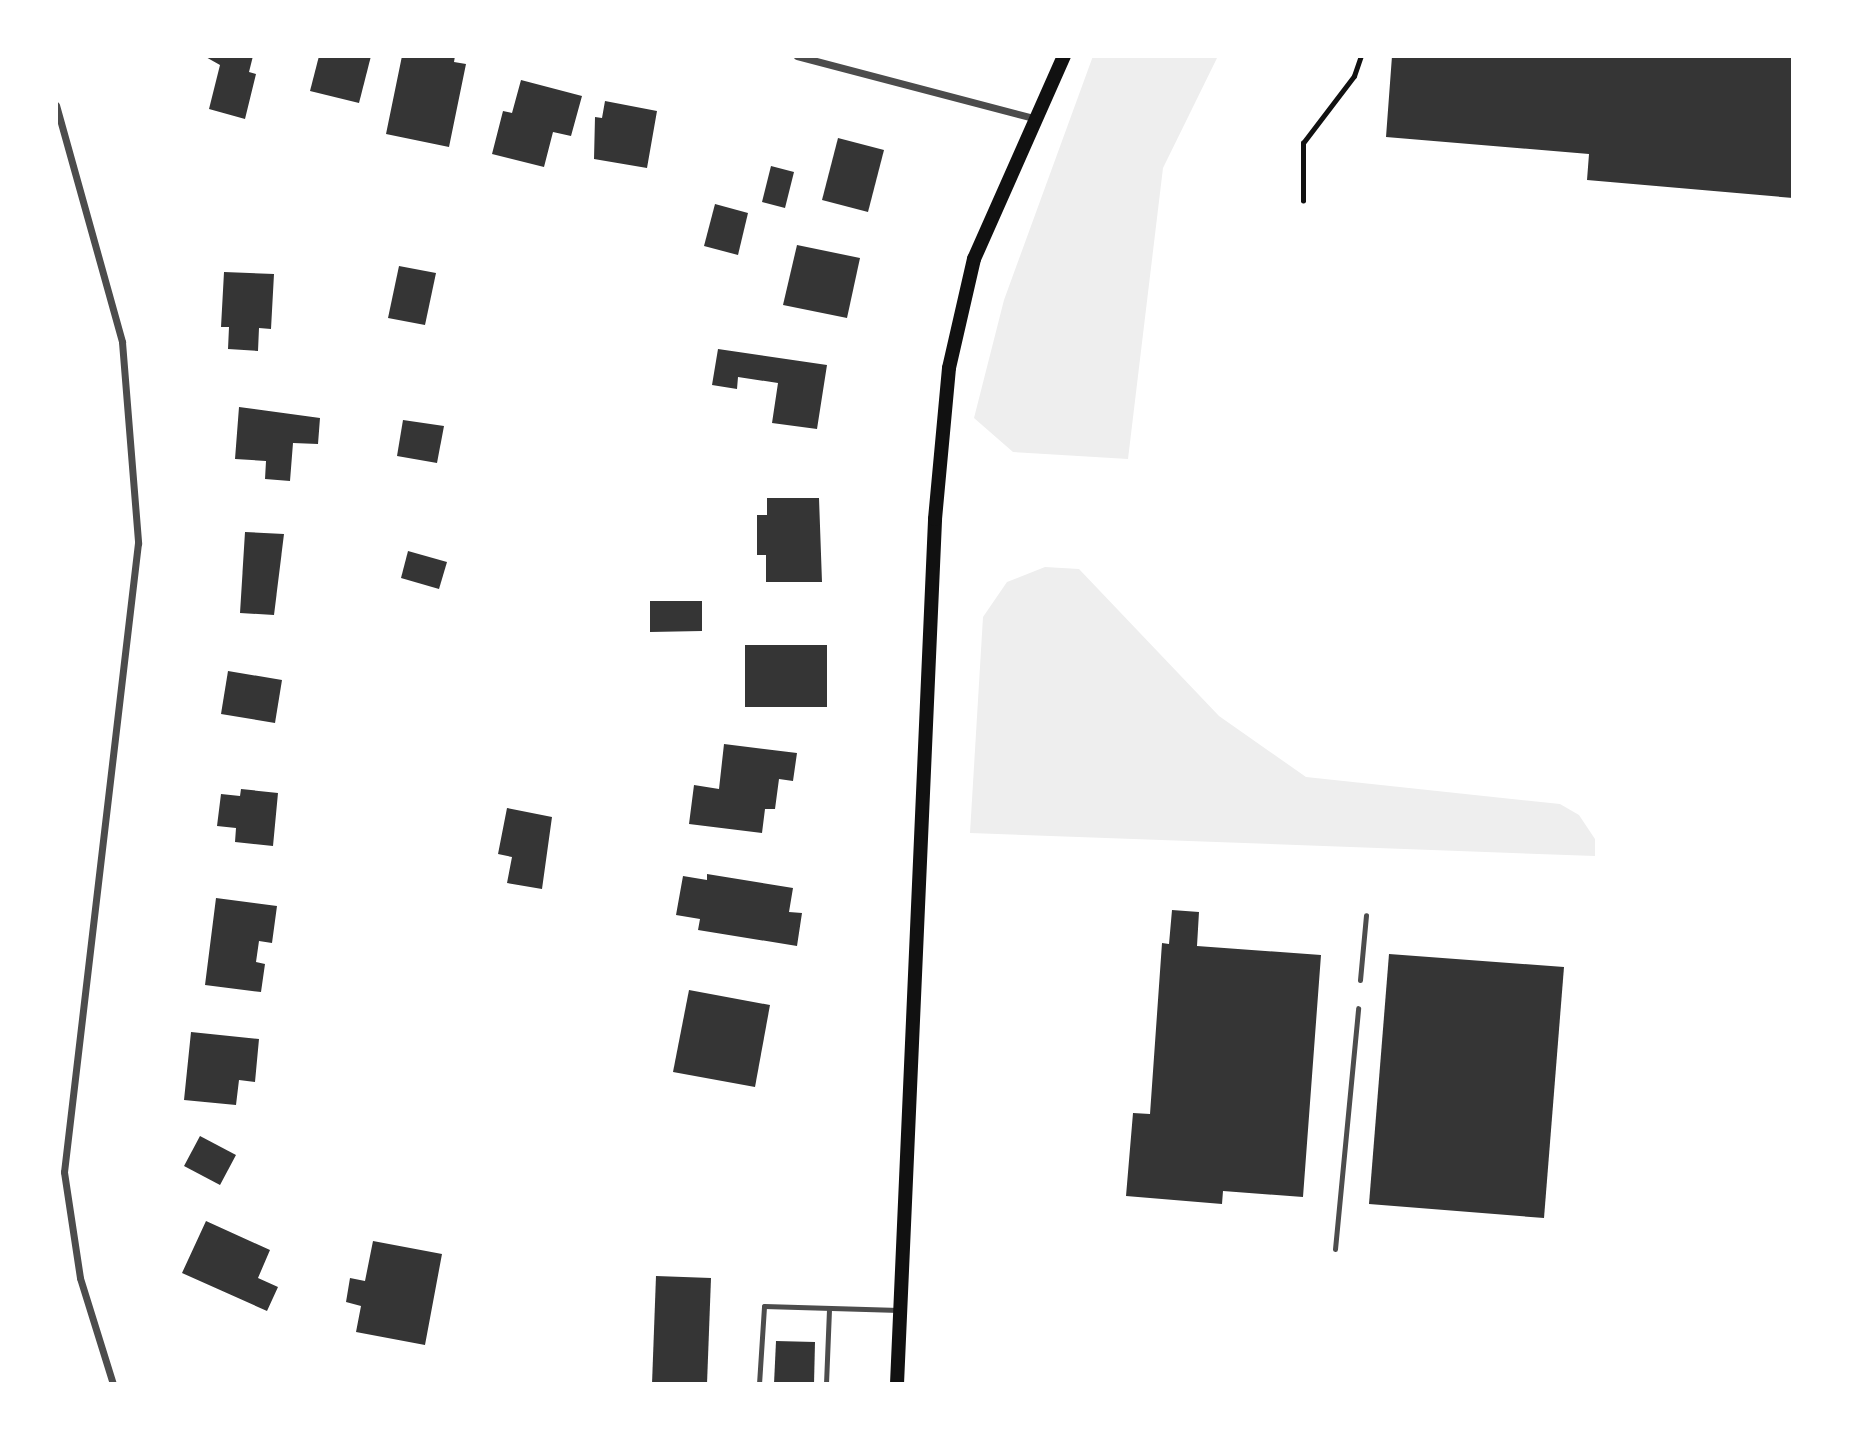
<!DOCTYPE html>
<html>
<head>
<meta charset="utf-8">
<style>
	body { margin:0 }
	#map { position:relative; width:1849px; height:1440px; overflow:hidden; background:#fff; font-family:"Open Sans",sans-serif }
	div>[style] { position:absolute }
	.green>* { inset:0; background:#eee }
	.building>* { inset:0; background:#353535 }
	.path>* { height:4.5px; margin:-2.25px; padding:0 2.25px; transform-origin:2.25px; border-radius:2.25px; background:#111 }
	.service>* { height:5px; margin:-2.5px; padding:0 2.5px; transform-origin:2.5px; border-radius:2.5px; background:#4c4c4c }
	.minor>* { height:7px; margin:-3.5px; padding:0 3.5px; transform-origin:3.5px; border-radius:3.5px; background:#4c4c4c }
	.secondary>* { height:14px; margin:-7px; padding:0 7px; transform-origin:7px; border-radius:7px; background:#111 }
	span { translate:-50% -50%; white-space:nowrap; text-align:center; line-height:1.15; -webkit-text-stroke:5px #fff; paint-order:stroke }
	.frame { position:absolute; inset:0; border:58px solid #fff; pointer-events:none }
</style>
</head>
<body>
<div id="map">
	<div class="green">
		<div style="clip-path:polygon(1093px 56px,1218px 56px,1163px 168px,1128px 459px,1013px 452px,974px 418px,1004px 300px)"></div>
		<div style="clip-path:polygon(1045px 567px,1079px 569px,1219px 716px,1306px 777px,1560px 804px,1579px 815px,1595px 839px,1595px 856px,970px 833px,983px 617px,1007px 582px)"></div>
	</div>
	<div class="building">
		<div style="clip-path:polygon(204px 56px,253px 56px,249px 72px,256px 74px,245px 119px,209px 109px,220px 65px)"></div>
		<div style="clip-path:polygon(319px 56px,371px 56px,359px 103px,310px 91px)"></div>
		<div style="clip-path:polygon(402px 56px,455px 56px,454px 62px,466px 64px,449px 147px,386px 134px)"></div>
		<div style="clip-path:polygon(1392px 56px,1793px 56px,1793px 198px,1587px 180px,1589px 154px,1386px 137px)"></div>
		<div style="clip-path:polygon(521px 80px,582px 96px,571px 136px,553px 132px,544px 167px,492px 154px,503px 111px,512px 113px)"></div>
		<div style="clip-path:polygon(605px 101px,657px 111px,647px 168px,594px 159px,595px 117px,602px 118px)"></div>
		<div style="clip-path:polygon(838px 138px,884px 150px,868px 212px,822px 200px)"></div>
		<div style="clip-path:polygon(771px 166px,794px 172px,785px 208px,762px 202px)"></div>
		<div style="clip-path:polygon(715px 204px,748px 213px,738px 255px,704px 246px)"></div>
		<div style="clip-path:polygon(797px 245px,860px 258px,847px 318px,783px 305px)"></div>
		<div style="clip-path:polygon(399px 266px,436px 273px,425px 325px,388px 318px)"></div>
		<div style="clip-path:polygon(224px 272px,274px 274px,271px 329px,259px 328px,258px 351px,228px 349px,229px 327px,221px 327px)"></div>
		<div style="clip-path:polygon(718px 349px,827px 365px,817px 429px,772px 423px,778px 383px,738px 377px,737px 389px,712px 385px)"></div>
		<div style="clip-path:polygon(239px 407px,320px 418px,318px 444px,293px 443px,290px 481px,265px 479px,266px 461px,235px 459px)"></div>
		<div style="clip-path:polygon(403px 420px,444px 426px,437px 463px,397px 456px)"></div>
		<div style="clip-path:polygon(767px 498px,819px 498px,822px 582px,766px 582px,766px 555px,757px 555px,757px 515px,767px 515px)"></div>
		<div style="clip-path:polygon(245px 532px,284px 534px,274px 615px,240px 613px)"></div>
		<div style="clip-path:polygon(408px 551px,447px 562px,439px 589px,401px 578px)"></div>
		<div style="clip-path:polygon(650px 601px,702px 601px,702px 631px,650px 632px)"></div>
		<div style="clip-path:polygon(745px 645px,827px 645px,827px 707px,745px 707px)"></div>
		<div style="clip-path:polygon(228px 671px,282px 680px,275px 723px,221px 714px)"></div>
		<div style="clip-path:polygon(724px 744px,797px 753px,793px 781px,779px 779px,775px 809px,765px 809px,762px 833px,689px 824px,694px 785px,719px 789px)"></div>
		<div style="clip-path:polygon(241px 789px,278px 793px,273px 846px,235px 842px,236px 828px,217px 826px,221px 794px,240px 796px)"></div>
		<div style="clip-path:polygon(507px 808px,552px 817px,542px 889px,507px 883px,512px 857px,498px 854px)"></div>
		<div style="clip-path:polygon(707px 874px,793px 888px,789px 912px,802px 913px,797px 946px,698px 930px,700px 919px,676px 915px,683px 876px,707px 880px)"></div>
		<div style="clip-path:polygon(216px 898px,277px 906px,272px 943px,259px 941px,256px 962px,265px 964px,261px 992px,205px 985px)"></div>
		<div style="clip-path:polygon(1172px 910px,1199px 912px,1197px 946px,1321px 955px,1303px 1197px,1223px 1191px,1222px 1204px,1126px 1196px,1133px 1113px,1150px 1114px,1162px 943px,1169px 944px)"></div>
		<div style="clip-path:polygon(1389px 954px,1564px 967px,1544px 1218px,1369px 1204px)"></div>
		<div style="clip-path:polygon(689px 990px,770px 1005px,755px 1087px,673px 1072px)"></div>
		<div style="clip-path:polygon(191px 1032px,259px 1039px,255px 1082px,239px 1080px,236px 1105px,184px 1100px)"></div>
		<div style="clip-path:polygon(200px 1136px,236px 1155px,220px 1185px,184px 1166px)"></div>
		<div style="clip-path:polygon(206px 1221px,270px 1250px,258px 1278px,278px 1287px,267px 1311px,182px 1273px)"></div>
		<div style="clip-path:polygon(373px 1241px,442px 1254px,425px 1345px,356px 1332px,361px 1306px,346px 1302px,350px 1278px,365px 1281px)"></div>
		<div style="clip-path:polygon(656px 1276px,711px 1278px,707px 1384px,652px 1384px)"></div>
		<div style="clip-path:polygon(776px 1341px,815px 1342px,814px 1384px,774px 1384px)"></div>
	</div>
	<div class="path">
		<div style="left:1303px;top:201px;width:58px;rotate:-90deg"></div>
		<div style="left:1303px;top:143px;width:84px;rotate:-52.7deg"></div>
		<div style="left:1354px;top:76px;width:21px;rotate:-71deg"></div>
	</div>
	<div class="service">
		<div style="left:1360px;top:980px;width:65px;rotate:-84.7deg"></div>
		<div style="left:1335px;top:1249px;width:242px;rotate:-84.5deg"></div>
		<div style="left:759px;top:1384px;width:78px;rotate:-86.3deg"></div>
		<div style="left:764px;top:1306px;width:135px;rotate:1.7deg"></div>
		<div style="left:826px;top:1384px;width:76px;rotate:-87.7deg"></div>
	</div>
	<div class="minor">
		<div style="left:797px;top:56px;width:245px;rotate:14.7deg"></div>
		<div style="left:56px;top:105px;width:246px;rotate:74.4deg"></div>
		<div style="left:122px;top:342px;width:202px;rotate:85.4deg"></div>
		<div style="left:138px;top:543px;width:633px;rotate:96.71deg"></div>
		<div style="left:64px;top:1172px;width:107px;rotate:81.4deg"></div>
		<div style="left:80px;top:1278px;width:111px;rotate:72.7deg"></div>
	</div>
	<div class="secondary">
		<div style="left:897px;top:1384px;width:866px;rotate:-87.48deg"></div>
		<div style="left:935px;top:519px;width:152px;rotate:-84.7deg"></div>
		<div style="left:949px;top:368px;width:112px;rotate:-77.1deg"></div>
		<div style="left:974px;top:259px;width:222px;rotate:-66.1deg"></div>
	</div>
	<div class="frame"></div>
</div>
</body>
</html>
